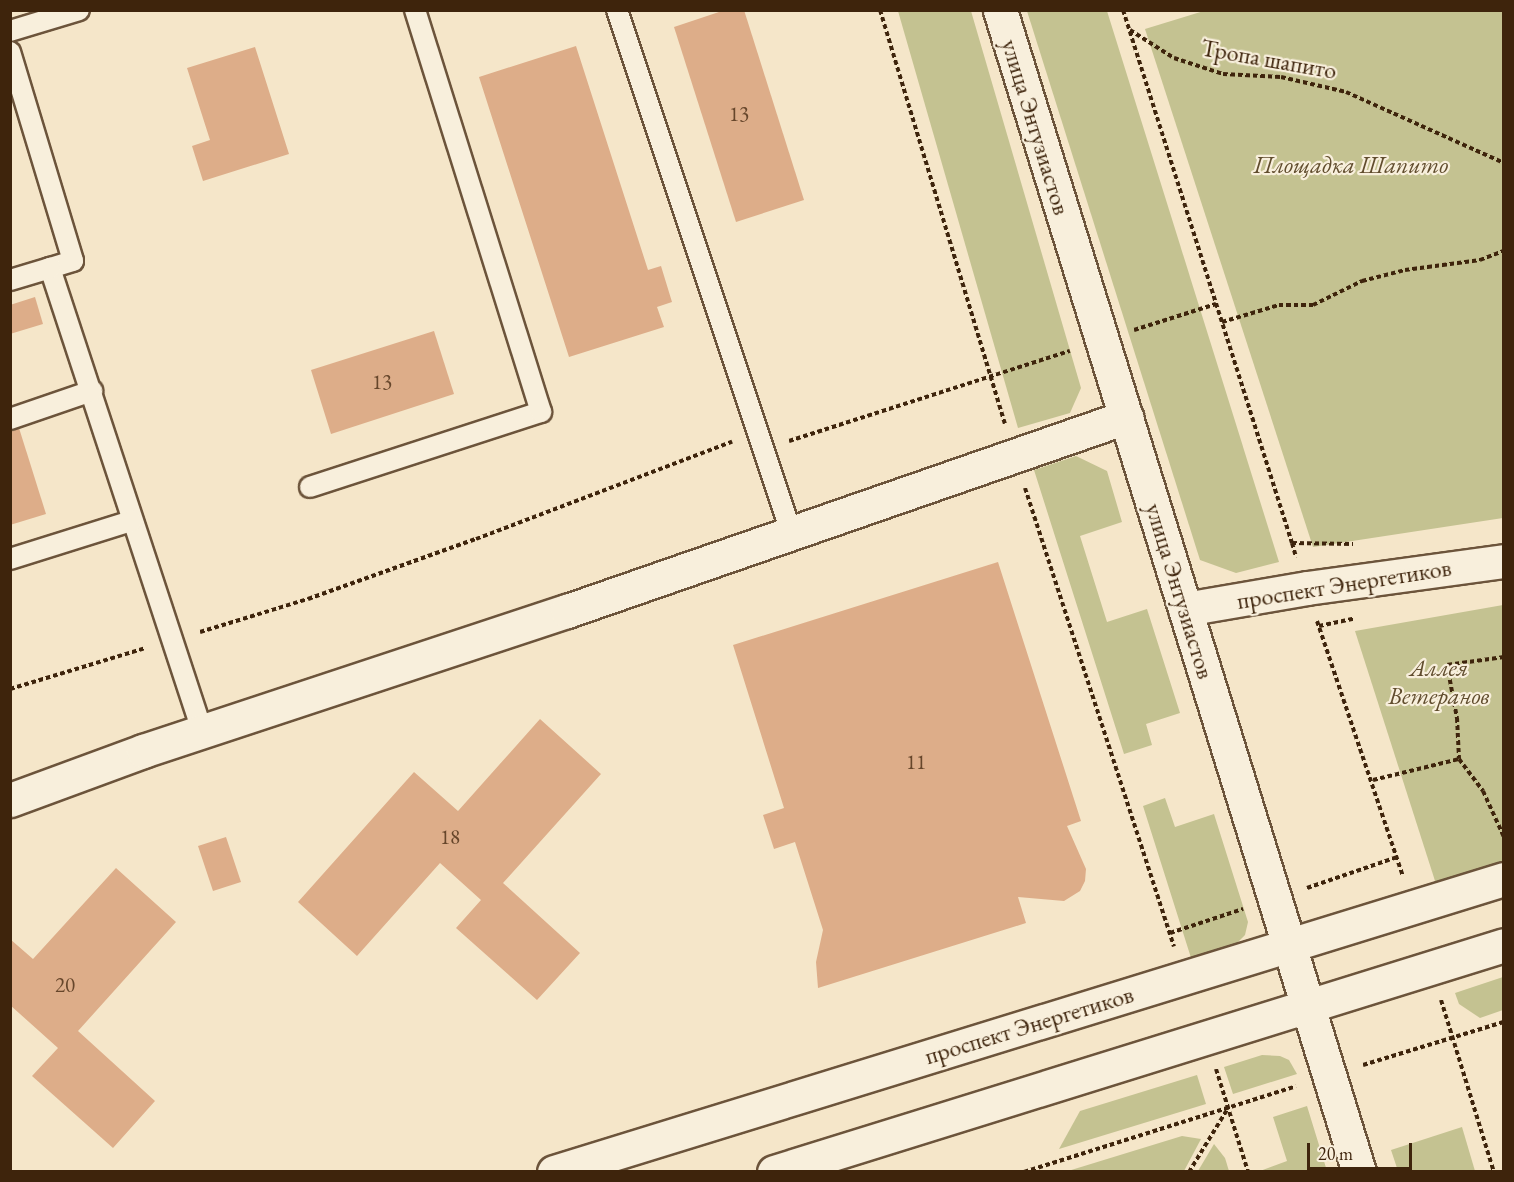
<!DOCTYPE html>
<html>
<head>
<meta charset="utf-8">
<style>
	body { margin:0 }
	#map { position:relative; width:1514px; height:1182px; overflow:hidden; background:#f5e6c9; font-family:"EB Garamond",serif }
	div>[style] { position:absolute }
	.green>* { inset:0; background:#c4c291 }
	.building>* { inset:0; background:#ddad89 }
	.path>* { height:4px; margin-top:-2px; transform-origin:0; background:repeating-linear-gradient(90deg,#3e240c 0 4.5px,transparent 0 7.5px) }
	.roads { filter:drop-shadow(2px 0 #6c543b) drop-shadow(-2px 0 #6c543b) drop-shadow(0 2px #6c543b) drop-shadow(0 -2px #6c543b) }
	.lane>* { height:20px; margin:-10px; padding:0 10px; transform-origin:10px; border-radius:10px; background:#f8efdc }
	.street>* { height:33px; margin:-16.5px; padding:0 16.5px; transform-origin:16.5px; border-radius:16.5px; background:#f8efdc }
	.secondary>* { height:33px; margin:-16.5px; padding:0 16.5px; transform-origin:16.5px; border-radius:16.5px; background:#f8efdc }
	span { translate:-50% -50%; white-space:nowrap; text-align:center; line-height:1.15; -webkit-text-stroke:4.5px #f8efdc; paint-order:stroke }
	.number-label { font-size:21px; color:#66462b }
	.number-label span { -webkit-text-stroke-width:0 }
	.street-label { font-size:24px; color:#3e240c }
	.park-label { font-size:24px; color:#604c2d; font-style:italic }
	.frame { position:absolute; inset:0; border:12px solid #3e240c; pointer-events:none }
	.scale { position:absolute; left:1307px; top:1143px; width:105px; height:27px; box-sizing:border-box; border:3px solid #3e240c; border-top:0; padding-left:8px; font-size:18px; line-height:21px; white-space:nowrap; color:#3e240c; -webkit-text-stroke:4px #f8efdc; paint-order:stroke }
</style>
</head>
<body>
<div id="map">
	<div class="green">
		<div style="clip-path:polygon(1207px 10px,1503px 11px,1503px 518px,1313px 547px,1145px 29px)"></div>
		<div style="clip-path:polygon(898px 11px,971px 11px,1081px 388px,1070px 413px,1018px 428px)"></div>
		<div style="clip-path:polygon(1027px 11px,1107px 11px,1279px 562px,1236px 573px,1200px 560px)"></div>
		<div style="clip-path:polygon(1076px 456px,1107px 471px,1122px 522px,1080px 536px,1107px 622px,1147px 609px,1180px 713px,1146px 724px,1152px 745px,1124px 754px,1034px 470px)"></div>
		<div style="clip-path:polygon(1503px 605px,1503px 863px,1436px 884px,1355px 631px)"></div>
		<div style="clip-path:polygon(1165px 798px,1175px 827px,1214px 814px,1248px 922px,1245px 935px,1232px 948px,1192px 961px,1143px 806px)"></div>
		<div style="clip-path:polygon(1503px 977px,1503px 1010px,1480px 1018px,1459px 1004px,1455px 993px)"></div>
		<div style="clip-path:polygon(1262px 1055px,1280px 1056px,1289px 1060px,1297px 1074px,1233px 1094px,1224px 1067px)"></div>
		<div style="clip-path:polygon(1197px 1075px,1206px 1104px,1059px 1149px,1080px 1111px)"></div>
		<div style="clip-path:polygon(1307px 1106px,1327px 1171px,1260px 1171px,1287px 1161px,1273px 1117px)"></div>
		<div style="clip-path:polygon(1462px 1127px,1475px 1171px,1398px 1171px,1391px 1150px)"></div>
		<div style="clip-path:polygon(1182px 1136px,1201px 1139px,1184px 1171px,1068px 1171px)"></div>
		<div style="clip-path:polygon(1214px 1144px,1225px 1158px,1229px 1171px,1198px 1171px)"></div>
	</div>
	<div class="building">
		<div style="clip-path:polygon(725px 10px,744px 10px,804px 200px,736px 222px,674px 27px)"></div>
		<div style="clip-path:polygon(576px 46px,648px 270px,661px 266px,672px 302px,657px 307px,664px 327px,569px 357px,479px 77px)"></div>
		<div style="clip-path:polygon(255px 47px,289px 154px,203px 181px,192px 146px,210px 140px,187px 68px)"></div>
		<div style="clip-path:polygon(35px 297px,43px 324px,10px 334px,10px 305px)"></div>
		<div style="clip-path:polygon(434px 331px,454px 394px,331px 434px,311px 370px)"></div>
		<div style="clip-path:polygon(19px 428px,46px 514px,10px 525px,10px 431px)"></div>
		<div style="clip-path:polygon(998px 562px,1081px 821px,1067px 826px,1086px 869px,1085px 881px,1080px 891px,1064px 901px,1018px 897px,1026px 923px,818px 988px,816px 962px,823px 930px,795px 842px,774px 849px,763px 815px,784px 808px,733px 645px)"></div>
		<div style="clip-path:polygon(540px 719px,601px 774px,503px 883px,580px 953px,537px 1000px,456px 928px,481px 900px,440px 863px,357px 956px,298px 902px,414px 772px,458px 811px)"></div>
		<div style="clip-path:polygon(226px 837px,241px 882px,213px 891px,198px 846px)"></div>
		<div style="clip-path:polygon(116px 868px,176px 922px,78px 1031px,155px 1101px,113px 1148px,32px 1076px,58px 1048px,10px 1005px,10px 939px,33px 959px)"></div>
	</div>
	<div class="path">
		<div style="left:880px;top:10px;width:432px;rotate:73.2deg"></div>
		<div style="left:1123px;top:10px;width:559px;rotate:72.41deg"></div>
		<div style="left:1292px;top:543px;width:61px;rotate:0.9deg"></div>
		<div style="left:1130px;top:30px;width:52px;rotate:32.5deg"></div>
		<div style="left:1174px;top:58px;width:52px;rotate:18.1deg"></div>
		<div style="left:1223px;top:74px;width:58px;rotate:3deg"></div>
		<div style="left:1281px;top:77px;width:67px;rotate:13deg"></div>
		<div style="left:1346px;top:92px;width:173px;rotate:24.2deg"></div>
		<div style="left:1222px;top:322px;width:59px;rotate:-16.6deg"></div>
		<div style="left:1279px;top:305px;width:34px"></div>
		<div style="left:1313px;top:305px;width:55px;rotate:-26.1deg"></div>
		<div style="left:1362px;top:281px;width:44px;rotate:-14.3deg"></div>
		<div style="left:1405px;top:270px;width:76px;rotate:-7.6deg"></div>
		<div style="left:1480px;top:260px;width:26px;rotate:-21deg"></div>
		<div style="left:1134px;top:330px;width:86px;rotate:-17.6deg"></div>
		<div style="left:789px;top:441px;width:295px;rotate:-17.8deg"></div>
		<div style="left:1025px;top:488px;width:482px;rotate:72deg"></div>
		<div style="left:1292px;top:543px;width:15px;rotate:74deg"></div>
		<div style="left:1317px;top:621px;width:269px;rotate:71.4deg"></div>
		<div style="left:1319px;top:626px;width:35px;rotate:-12deg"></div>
		<div style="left:200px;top:632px;width:113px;rotate:-17deg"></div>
		<div style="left:308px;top:599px;width:178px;rotate:-19.7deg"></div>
		<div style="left:476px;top:539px;width:274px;rotate:-20.8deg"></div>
		<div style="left:1504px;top:657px;width:58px;rotate:172deg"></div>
		<div style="left:1447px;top:665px;width:54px;rotate:79.3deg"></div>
		<div style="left:1457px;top:718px;width:41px;rotate:87.2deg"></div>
		<div style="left:1459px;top:759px;width:40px;rotate:53deg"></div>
		<div style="left:1483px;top:791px;width:51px;rotate:65.5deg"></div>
		<div style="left:10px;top:689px;width:142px;rotate:-16.8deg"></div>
		<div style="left:1373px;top:780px;width:89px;rotate:-13.7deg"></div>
		<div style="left:1307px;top:888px;width:95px;rotate:-19deg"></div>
		<div style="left:1170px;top:933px;width:77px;rotate:-18.2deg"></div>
		<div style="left:1441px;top:1000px;width:180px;rotate:72.9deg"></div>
		<div style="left:1363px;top:1065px;width:147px;rotate:-17deg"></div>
		<div style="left:1216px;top:1069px;width:108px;rotate:72.7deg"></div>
		<div style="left:1024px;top:1172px;width:285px;rotate:-17.5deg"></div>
		<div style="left:1189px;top:1172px;width:75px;rotate:-58.6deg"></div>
	</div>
	<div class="roads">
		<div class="lane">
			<div style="left:617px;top:10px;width:550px;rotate:71.57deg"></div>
			<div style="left:10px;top:31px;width:72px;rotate:-16.9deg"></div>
			<div style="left:10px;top:52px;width:218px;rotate:73.2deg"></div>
			<div style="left:73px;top:261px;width:24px;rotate:163deg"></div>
			<div style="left:50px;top:268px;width:489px;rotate:71.8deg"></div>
			<div style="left:10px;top:280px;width:42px;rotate:-16.7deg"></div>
			<div style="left:10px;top:419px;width:87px;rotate:-18.9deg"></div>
			<div style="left:310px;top:487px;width:243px;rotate:-18deg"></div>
			<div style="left:541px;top:412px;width:421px;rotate:-107.4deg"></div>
			<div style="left:10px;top:559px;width:127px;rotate:-17.4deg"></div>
		</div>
		<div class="street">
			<div style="left:1185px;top:609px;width:124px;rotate:-9.8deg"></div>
			<div style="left:1307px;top:588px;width:199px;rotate:-7.8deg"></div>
			<div style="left:10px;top:800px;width:142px;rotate:-20.2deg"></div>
			<div style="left:143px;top:751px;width:447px;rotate:-18.3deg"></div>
			<div style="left:567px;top:611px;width:592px;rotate:-19.14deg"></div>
		</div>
		<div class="secondary">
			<div style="left:1000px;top:10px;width:1216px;rotate:72.83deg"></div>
			<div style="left:554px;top:1172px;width:994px;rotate:-17.14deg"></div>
			<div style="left:774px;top:1172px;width:764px;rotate:-17.27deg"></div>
		</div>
	</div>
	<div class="number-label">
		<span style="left:739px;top:114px">13</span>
		<span style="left:382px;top:382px">13</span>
		<span style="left:916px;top:762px">11</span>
		<span style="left:450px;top:837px">18</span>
		<span style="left:65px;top:985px">20</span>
	</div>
	<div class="street-label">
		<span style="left:1269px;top:59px;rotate:10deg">Тропа шапито</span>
		<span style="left:1036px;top:127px;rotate:73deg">улица Энтузиастов</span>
		<span style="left:1344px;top:584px;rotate:-9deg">проспект Энергетиков</span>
		<span style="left:1180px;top:591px;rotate:73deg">улица Энтузиастов</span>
		<span style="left:1029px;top:1025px;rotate:-17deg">проспект Энергетиков</span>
	</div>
	<div class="park-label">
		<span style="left:1351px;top:165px">Площадка Шапито</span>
		<span style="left:1439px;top:682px">Аллея<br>Ветеранов</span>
	</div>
	<div class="frame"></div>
	<div class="scale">20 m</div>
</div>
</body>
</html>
